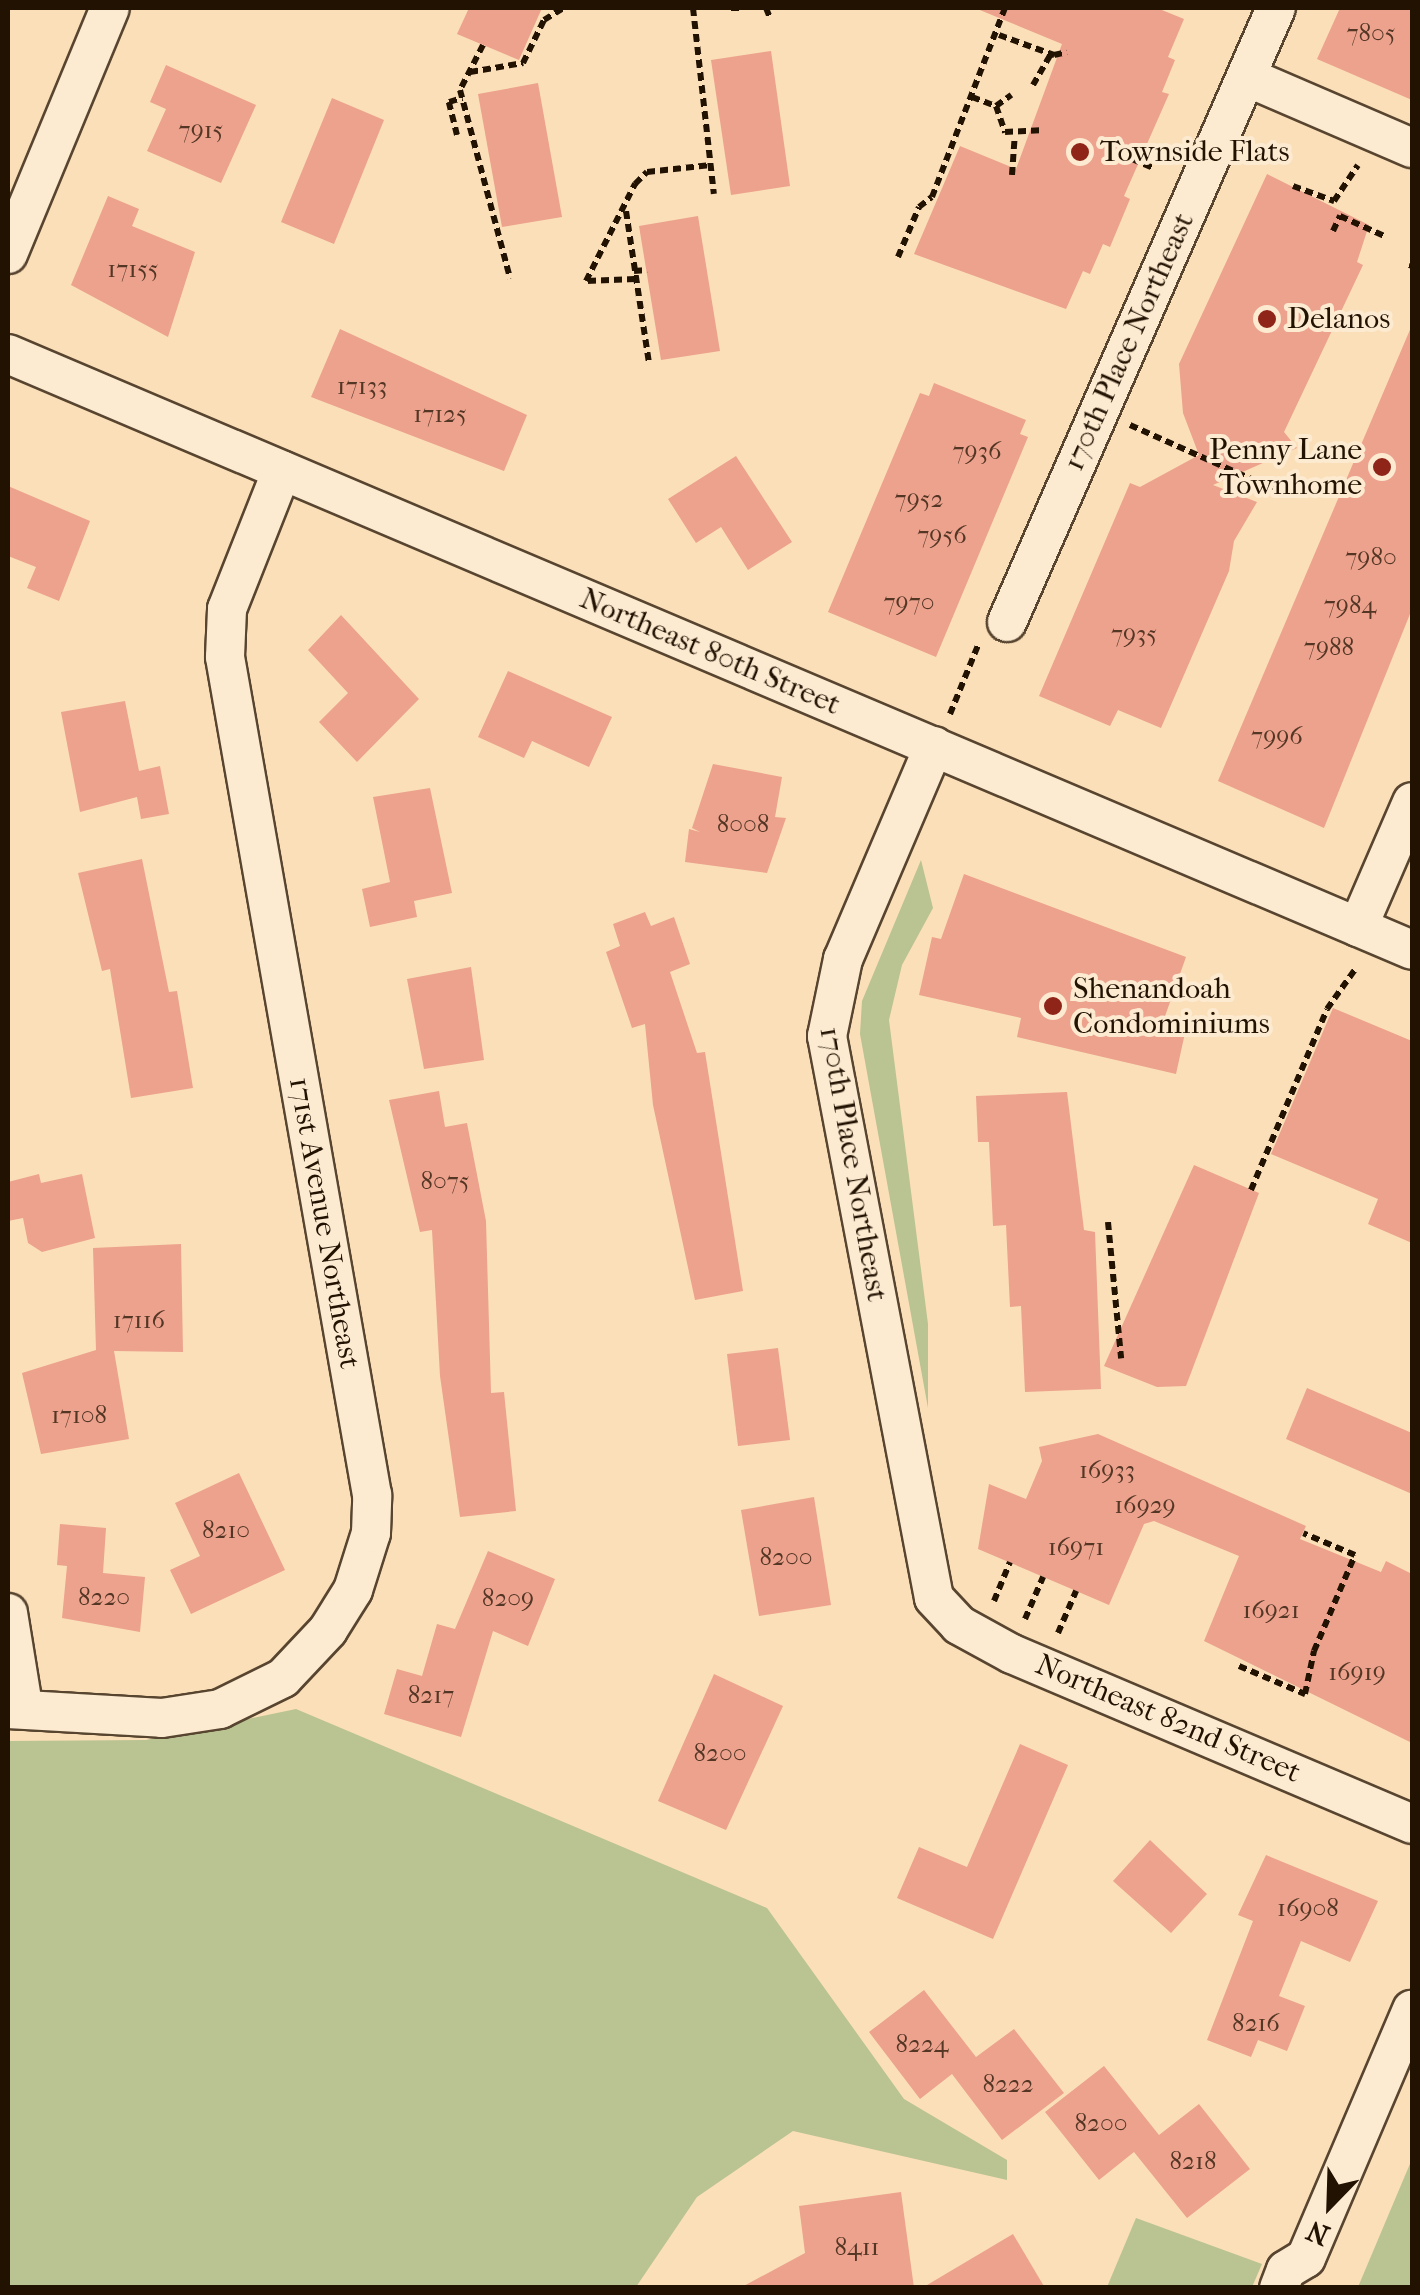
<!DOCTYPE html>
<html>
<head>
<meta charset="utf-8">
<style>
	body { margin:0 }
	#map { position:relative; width:1420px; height:2295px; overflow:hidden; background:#fbdfb8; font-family:"IM FELL French Canon",serif }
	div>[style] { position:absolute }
	.green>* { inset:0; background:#bac392 }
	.building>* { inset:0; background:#eca28d }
	.path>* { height:6px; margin-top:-3px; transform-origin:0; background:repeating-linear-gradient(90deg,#221202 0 8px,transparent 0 13px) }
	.roads { filter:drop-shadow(2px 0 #584530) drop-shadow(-2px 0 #584530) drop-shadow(0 2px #584530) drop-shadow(0 -2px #584530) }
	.minor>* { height:38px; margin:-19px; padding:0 19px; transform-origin:19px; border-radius:19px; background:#fcead1 }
	.dots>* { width:28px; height:28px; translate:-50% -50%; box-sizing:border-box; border:5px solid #fcead1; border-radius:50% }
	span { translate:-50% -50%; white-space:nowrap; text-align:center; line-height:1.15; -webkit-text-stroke:8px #fcead1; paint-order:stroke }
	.number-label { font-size:25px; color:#543625 }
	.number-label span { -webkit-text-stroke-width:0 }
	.poi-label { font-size:30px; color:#221202 }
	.left { translate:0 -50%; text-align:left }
	.right { translate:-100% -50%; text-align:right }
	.street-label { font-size:30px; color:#221202 }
	.frame { position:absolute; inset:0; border:10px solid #221202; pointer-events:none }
	.north { position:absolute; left:1280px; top:2155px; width:100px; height:100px; -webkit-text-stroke:8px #fcead1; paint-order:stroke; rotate:203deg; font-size:28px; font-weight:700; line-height:40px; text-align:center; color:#221202 }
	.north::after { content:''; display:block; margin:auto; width:35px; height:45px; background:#221202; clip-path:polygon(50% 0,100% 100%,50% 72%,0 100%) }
</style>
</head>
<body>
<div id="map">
	<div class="green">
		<div style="clip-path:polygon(921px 860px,933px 908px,902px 965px,889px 1020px,928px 1324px,928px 1408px,860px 1034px,862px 1001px)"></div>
		<div style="clip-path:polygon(296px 1709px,767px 1908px,904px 2099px,1007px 2160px,1007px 2180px,793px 2131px,697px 2197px,636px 2287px,8px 2288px,8px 1741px,146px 1740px)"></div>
		<div style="clip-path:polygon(1412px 2159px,1412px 2287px,1358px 2287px)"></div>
		<div style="clip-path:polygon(1136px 2218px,1262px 2264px,1252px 2287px,1107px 2287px)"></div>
	</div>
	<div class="building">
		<div style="clip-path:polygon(469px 8px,542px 8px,519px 60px,457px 34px)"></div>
		<div style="clip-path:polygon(975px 8px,1157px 8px,1184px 19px,1168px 57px,1175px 60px,1162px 92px,1169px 94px,1124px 196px,1130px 199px,1110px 247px,1103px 244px,1090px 274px,1083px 271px,1066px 309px,914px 254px,960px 146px,1016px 169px,1062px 44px)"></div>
		<div style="clip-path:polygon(1340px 8px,1412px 8px,1412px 100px,1317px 59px)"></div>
		<div style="clip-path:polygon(771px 51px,790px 186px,731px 195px,711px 60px)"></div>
		<div style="clip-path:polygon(166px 65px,256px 105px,221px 183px,147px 151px,166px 109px,150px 102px)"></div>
		<div style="clip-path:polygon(538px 83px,562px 217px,502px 227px,478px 94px)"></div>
		<div style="clip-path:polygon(332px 98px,384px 120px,334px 244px,281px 222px)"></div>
		<div style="clip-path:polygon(1267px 174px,1369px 225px,1357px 262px,1363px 265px,1284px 432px,1297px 448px,1213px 485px,1257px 502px,1234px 541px,1229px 571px,1161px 728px,1118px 710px,1110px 726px,1039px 696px,1130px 483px,1140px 487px,1199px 455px,1183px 413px,1179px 364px)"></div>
		<div style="clip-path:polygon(108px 196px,139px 209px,132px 226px,195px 252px,168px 337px,71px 285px)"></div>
		<div style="clip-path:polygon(698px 216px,720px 351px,661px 360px,639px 226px)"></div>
		<div style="clip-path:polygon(1412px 325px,1412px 609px,1324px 828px,1218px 781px)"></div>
		<div style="clip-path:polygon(340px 329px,527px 415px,504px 471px,311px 397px)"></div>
		<div style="clip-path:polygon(934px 383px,1026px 420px,1020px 434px,1028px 437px,936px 657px,828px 612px,920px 393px,929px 396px)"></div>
		<div style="clip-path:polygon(736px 456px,792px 542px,748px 570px,721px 527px,696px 543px,668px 499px)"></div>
		<div style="clip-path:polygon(8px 486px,90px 521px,59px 601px,27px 588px,36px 567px,8px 556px)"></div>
		<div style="clip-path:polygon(341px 615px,419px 699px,357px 762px,319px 722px,348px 693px,308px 650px)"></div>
		<div style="clip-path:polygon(508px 671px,612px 717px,589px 767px,532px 741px,524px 758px,478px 737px)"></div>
		<div style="clip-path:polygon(125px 701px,139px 771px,160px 766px,169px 814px,141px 819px,137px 797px,80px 812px,61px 712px)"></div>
		<div style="clip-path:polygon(713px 764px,782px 777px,775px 817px,786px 818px,767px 873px,685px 862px,689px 829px,700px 832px,692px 828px)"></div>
		<div style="clip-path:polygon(430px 788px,452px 893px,414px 901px,417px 917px,370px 927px,362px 889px,390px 882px,373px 797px)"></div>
		<div style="clip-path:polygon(142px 859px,169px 992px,177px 991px,193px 1088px,131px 1098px,110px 969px,102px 971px,78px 873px)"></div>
		<div style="clip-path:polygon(964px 874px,1186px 957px,1164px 1019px,1185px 1033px,1176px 1074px,1017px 1037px,1021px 1018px,919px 995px,932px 937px,941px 939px)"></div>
		<div style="clip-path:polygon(645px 912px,651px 926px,674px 917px,690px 964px,670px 972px,697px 1053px,705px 1052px,743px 1291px,695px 1300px,653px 1105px,645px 1024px,632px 1028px,606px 952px,620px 946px,613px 924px)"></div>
		<div style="clip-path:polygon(471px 967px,484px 1060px,424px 1069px,407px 979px)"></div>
		<div style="clip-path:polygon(1333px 1008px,1412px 1041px,1412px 1243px,1368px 1224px,1378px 1199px,1271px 1154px)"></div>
		<div style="clip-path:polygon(439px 1091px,445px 1127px,467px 1123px,486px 1221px,491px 1393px,504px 1392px,516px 1511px,460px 1517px,440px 1376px,432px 1230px,420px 1232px,389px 1100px)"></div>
		<div style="clip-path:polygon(1067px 1092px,1084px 1230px,1095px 1232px,1101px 1389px,1025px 1392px,1021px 1306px,1010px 1307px,1006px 1225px,993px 1226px,989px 1142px,978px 1142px,976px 1096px)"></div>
		<div style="clip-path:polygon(1194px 1165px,1259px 1193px,1186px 1386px,1157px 1387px,1104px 1366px)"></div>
		<div style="clip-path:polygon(39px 1174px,41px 1183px,82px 1174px,95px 1238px,42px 1252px,28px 1243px,23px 1218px,8px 1221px,8px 1182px)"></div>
		<div style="clip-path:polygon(181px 1244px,183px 1352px,114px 1351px,129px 1439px,41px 1454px,22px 1373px,96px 1350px,93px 1248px)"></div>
		<div style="clip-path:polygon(778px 1348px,790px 1440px,738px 1446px,727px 1354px)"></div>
		<div style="clip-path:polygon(1307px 1388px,1412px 1433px,1412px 1494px,1286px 1439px)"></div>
		<div style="clip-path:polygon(1098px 1434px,1306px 1526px,1300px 1539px,1381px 1572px,1386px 1561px,1412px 1574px,1412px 1743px,1204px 1641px,1239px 1556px,1154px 1521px,1144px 1524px,1109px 1605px,978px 1549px,989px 1484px,1026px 1499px,1042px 1461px,1039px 1447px)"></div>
		<div style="clip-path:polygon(239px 1473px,285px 1570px,191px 1614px,170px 1570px,200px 1556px,175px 1503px)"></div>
		<div style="clip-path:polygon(814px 1497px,831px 1605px,759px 1616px,741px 1510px)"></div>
		<div style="clip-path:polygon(60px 1524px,106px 1528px,103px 1573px,145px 1577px,140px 1632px,62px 1618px,67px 1566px,57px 1565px)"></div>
		<div style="clip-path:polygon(488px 1551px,555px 1579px,528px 1646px,493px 1631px,461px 1737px,384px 1714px,397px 1669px,422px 1676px,437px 1624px,455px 1629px)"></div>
		<div style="clip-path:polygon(714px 1674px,783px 1706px,726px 1830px,658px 1801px)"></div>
		<div style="clip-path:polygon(1020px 1744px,1068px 1765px,993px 1939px,897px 1898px,919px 1847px,967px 1867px)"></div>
		<div style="clip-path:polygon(1150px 1840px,1207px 1894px,1171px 1933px,1113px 1881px)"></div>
		<div style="clip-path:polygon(1266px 1855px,1378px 1901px,1350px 1962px,1301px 1941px,1279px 1996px,1305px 2006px,1287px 2051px,1258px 2040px,1251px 2057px,1207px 2040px,1253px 1921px,1238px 1915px)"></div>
		<div style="clip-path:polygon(924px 1990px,976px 2057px,1014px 2029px,1064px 2093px,1002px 2140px,952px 2074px,920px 2099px,869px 2032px)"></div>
		<div style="clip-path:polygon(1104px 2066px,1159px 2135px,1199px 2104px,1250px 2169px,1187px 2218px,1134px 2152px,1099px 2180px,1045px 2112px)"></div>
		<div style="clip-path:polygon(901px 2192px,914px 2288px,740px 2288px,805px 2253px,799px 2206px)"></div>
		<div style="clip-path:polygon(1013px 2234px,1045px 2288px,922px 2288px)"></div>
	</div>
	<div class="path">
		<div style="left:693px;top:8px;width:187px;rotate:83.6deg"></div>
		<div style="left:731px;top:8px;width:8px"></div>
		<div style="left:766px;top:8px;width:11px;rotate:68deg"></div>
		<div style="left:999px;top:35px;width:59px;rotate:20deg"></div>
		<div style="left:1054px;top:55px;width:13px;rotate:-13deg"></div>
		<div style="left:483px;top:45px;width:51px;rotate:117.1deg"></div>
		<div style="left:460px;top:90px;width:195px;rotate:75.1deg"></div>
		<div style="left:470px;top:72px;width:54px;rotate:-9.6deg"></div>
		<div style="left:523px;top:63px;width:48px;rotate:-64deg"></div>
		<div style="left:544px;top:20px;width:22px;rotate:-32deg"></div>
		<div style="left:1033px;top:85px;width:36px;rotate:-60deg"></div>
		<div style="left:972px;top:97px;width:26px;rotate:21deg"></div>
		<div style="left:996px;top:106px;width:28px;rotate:71deg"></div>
		<div style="left:1005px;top:132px;width:35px;rotate:-3deg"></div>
		<div style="left:996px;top:106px;width:19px;rotate:-36deg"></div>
		<div style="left:457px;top:135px;width:34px;rotate:-104deg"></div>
		<div style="left:449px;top:102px;width:14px;rotate:-17deg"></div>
		<div style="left:1132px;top:159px;width:25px;rotate:23deg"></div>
		<div style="left:1012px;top:175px;width:39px;rotate:-86deg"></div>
		<div style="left:1293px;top:186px;width:44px;rotate:20.1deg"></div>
		<div style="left:1334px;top:201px;width:43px;rotate:-56.3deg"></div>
		<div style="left:626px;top:211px;width:154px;rotate:81.4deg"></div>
		<div style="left:1333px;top:231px;width:17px;rotate:-65deg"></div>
		<div style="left:1340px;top:216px;width:48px;rotate:24.4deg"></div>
		<div style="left:898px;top:257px;width:54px;rotate:-67.2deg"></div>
		<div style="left:919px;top:207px;width:16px;rotate:-38deg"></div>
		<div style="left:932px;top:197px;width:203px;rotate:-68.9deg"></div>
		<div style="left:1409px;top:265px;width:3px;rotate:18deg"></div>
		<div style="left:634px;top:271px;width:13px;rotate:-4deg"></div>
		<div style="left:635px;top:279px;width:49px;rotate:177.7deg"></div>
		<div style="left:586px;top:281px;width:109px;rotate:-63.2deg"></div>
		<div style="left:635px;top:184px;width:17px;rotate:-45deg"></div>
		<div style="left:647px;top:172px;width:64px;rotate:-6.2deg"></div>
		<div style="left:1130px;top:425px;width:158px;rotate:24deg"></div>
		<div style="left:950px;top:714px;width:77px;rotate:-67.8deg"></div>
		<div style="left:1251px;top:1190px;width:196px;rotate:-67.2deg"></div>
		<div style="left:1327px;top:1009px;width:50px;rotate:-54.7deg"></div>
		<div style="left:1108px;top:1222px;width:137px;rotate:84.5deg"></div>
		<div style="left:994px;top:1601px;width:42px;rotate:-67.7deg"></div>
		<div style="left:1025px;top:1619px;width:46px;rotate:-66.8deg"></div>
		<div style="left:1058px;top:1633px;width:46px;rotate:-66.8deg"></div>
		<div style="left:1239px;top:1666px;width:72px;rotate:23deg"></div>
		<div style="left:1305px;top:1694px;width:44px;rotate:-78.2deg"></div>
		<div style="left:1314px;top:1651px;width:104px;rotate:-66.9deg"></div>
		<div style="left:1355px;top:1555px;width:56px;rotate:-157.1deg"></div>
	</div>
	<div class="roads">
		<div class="minor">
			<div style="left:1247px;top:77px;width:180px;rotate:23.3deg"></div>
			<div style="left:8px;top:254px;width:266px;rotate:-67.5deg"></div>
			<div style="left:8px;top:354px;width:1525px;rotate:23deg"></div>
			<div style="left:1007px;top:622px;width:670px;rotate:-66.34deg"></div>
			<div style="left:934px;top:746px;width:232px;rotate:113.1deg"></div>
			<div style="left:843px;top:959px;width:79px;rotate:101.7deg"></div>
			<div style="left:827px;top:1036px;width:572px;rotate:79.22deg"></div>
			<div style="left:934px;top:1598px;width:37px;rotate:47deg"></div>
			<div style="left:959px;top:1625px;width:60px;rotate:28.7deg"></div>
			<div style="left:1012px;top:1654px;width:435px;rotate:23deg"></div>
			<div style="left:1358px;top:927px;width:136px;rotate:-66.6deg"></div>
			<div style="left:8px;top:1613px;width:94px;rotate:80.8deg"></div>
			<div style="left:8px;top:1709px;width:154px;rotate:3.3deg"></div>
			<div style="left:162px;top:1718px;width:59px;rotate:-8.8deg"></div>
			<div style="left:220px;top:1709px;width:70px;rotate:-26.2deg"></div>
			<div style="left:283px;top:1678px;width:66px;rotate:-46.8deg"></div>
			<div style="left:328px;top:1630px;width:47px;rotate:-58deg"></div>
			<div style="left:353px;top:1590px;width:60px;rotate:-72.5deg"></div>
			<div style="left:371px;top:1533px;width:38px;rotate:-88deg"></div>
			<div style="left:372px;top:1495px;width:851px;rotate:-99.95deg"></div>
			<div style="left:225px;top:657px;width:48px;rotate:-87.6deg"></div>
			<div style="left:227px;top:609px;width:149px;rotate:-68.4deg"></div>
			<div style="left:1279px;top:2288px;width:19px;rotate:-69deg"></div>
			<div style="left:1286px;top:2270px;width:23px;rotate:-31deg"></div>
			<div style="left:1306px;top:2258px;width:270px;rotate:-66.9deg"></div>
		</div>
	</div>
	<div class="dots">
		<div style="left:1080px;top:152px;background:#8f2418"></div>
		<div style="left:1267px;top:319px;background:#8f2418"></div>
		<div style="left:1382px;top:467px;background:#8f2418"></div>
		<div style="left:1053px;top:1006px;background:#8f2418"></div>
	</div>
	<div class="number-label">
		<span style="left:1371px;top:33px">7805</span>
		<span style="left:201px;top:130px">7915</span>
		<span style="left:133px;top:269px">17155</span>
		<span style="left:362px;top:386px">17133</span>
		<span style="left:440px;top:414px">17125</span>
		<span style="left:977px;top:451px">7936</span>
		<span style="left:919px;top:499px">7952</span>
		<span style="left:942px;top:535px">7956</span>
		<span style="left:1371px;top:557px">7980</span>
		<span style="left:909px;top:602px">7970</span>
		<span style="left:1350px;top:605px">7984</span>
		<span style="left:1134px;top:634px">7935</span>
		<span style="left:1329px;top:647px">7988</span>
		<span style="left:1277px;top:736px">7996</span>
		<span style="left:743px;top:824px">8008</span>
		<span style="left:445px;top:1181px">8075</span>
		<span style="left:139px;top:1320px">17116</span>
		<span style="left:79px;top:1415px">17108</span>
		<span style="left:1107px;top:1470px">16933</span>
		<span style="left:1145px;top:1505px">16929</span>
		<span style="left:226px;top:1530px">8210</span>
		<span style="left:1076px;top:1547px">16971</span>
		<span style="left:786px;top:1557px">8200</span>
		<span style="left:104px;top:1597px">8220</span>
		<span style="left:508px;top:1598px">8209</span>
		<span style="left:1271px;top:1610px">16921</span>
		<span style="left:1357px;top:1672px">16919</span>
		<span style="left:431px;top:1695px">8217</span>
		<span style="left:720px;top:1753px">8200</span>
		<span style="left:1308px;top:1908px">16908</span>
		<span style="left:1256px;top:2023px">8216</span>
		<span style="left:922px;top:2044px">8224</span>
		<span style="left:1008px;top:2084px">8222</span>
		<span style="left:1101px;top:2123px">8200</span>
		<span style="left:1193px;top:2161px">8218</span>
		<span style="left:857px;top:2247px">8411</span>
	</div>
	<div class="poi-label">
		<span class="left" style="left:1100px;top:152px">Townside Flats</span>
		<span class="left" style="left:1287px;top:319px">Delanos</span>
		<span class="right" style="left:1362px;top:467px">Penny Lane<br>Townhome</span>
		<span class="left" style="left:1073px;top:1006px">Shenandoah<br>Condominiums</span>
	</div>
	<div class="street-label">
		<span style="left:1129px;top:342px;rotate:-66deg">170th Place Northeast</span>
		<span style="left:710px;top:652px;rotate:23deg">Northeast 80th Street</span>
		<span style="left:853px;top:1164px;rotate:80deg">170th Place Northeast</span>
		<span style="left:324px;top:1223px;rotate:80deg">171st Avenue Northeast</span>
		<span style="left:1168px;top:1719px;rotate:23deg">Northeast 82nd Street</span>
	</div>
	<div class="frame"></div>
	<div class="north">N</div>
</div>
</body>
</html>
